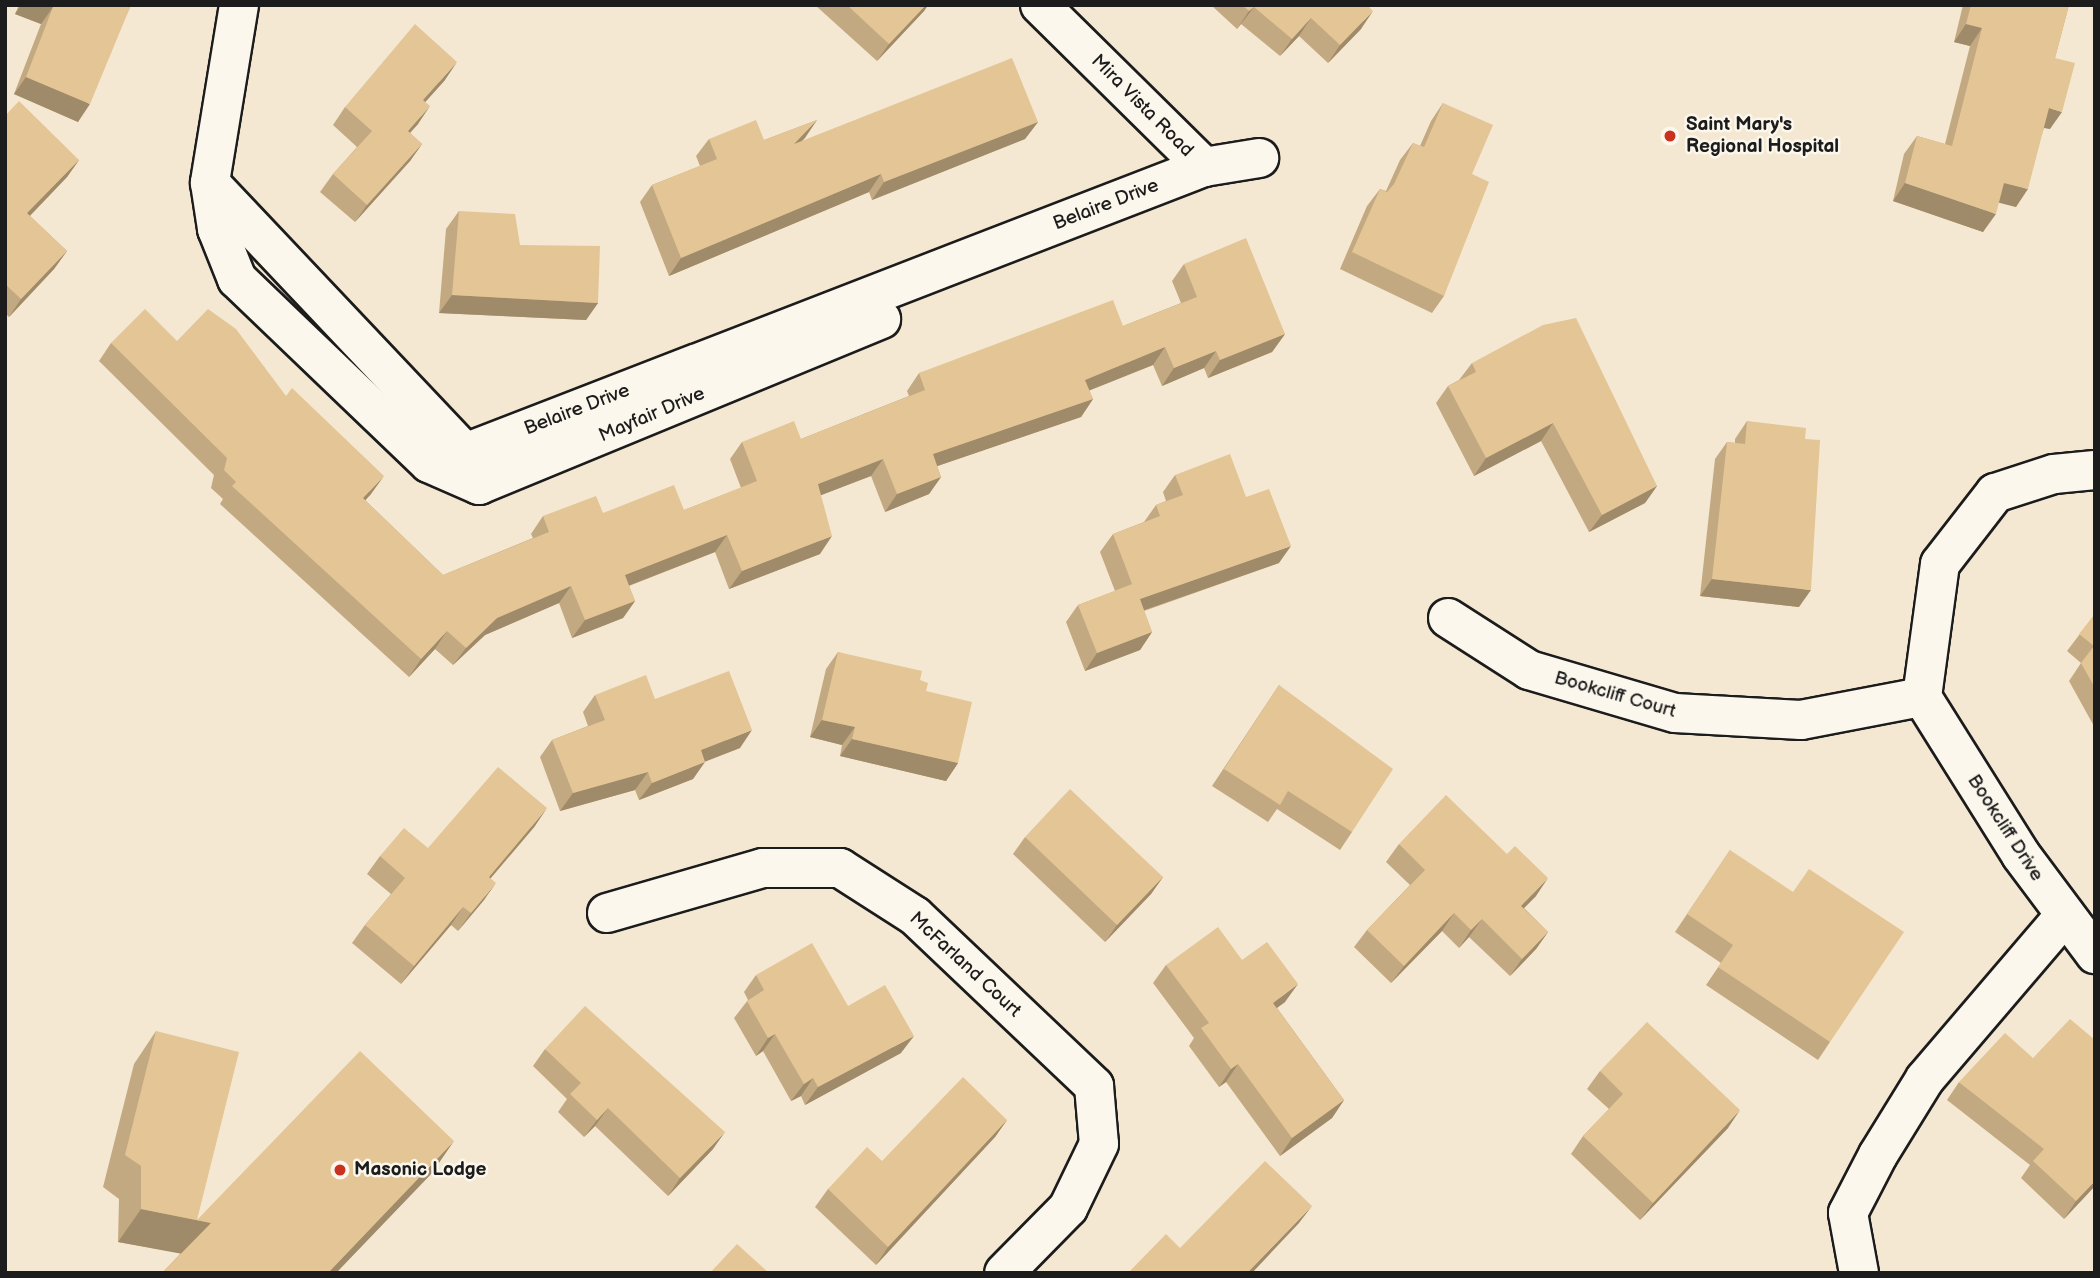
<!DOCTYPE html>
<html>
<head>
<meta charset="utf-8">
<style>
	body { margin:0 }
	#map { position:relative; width:2100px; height:1278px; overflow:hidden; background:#f4e8d2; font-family:"Balsamiq Sans",sans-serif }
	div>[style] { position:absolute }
	.roads { filter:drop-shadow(2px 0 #1c1c1c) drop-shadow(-2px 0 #1c1c1c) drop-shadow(0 2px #1c1c1c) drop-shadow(0 -2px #1c1c1c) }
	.minor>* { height:38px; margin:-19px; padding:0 19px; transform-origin:19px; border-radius:19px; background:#fbf7ec }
	.wall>* { inset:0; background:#c3a981 }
	.shaded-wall>* { inset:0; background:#9f8a69 }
	.building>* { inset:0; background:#e3c596 }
	.dots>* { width:19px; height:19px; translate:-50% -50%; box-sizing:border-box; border:4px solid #fbf7ec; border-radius:50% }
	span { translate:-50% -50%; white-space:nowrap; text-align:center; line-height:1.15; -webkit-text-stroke:5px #fbf7ec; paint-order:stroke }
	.street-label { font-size:19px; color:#1c1c1c }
	.poi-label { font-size:19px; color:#1c1c1c; font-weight:700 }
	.left { translate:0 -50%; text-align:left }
	.frame { position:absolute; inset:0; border:7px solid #1c1c1c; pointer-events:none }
</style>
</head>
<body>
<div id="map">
	<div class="roads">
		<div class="minor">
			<div style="left:239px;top:5px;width:180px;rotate:99.3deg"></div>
			<div style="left:210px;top:183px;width:371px;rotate:46.6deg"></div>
			<div style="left:465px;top:453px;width:792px;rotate:-21.16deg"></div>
			<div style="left:1204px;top:167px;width:56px;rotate:-9.3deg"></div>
			<div style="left:1040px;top:5px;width:231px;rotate:44.6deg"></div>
			<div style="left:210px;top:183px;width:47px;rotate:81.3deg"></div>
			<div style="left:217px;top:229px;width:54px;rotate:68.2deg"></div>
			<div style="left:237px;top:279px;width:266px;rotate:43.8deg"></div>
			<div style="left:429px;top:463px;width:55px;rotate:23.7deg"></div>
			<div style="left:479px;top:485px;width:435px;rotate:-22.4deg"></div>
			<div style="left:1448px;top:618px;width:96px;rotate:32.7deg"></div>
			<div style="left:1529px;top:670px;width:152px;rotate:16.4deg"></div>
			<div style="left:1675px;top:713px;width:126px;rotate:3.2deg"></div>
			<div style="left:1801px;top:720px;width:123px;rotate:-10.8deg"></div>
			<div style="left:1922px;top:697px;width:134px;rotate:-82.3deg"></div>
			<div style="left:1940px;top:564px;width:90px;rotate:-52.2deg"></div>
			<div style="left:1995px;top:493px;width:62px;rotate:-17.9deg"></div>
			<div style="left:2054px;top:474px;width:41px;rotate:-5.6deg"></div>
			<div style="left:1922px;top:697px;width:186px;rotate:57.9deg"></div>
			<div style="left:2021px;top:855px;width:124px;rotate:53.2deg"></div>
			<div style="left:607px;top:913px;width:162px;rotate:-16.1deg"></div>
			<div style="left:763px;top:868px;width:77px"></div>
			<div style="left:840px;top:868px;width:89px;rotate:32.6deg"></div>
			<div style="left:915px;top:916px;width:247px;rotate:43.5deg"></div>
			<div style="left:1094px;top:1086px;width:58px;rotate:85.1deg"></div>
			<div style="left:1099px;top:1144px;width:71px;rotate:115.8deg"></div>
			<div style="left:1068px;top:1208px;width:91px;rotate:134.6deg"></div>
			<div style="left:1859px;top:1273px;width:61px;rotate:-100.4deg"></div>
			<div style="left:1848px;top:1213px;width:65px;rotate:-62.7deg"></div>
			<div style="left:1878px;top:1155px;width:89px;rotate:-58.3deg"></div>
			<div style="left:1925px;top:1079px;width:214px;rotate:-49.5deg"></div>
		</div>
	</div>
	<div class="wall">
		<div style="clip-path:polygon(19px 5px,131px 5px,78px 122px,14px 94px,41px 24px,15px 14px)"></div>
		<div style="clip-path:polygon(815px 5px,928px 5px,924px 11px,877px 61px)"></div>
		<div style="clip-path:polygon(1211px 5px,1367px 5px,1361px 29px,1328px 63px,1299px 36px,1280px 56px,1241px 24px,1237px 29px)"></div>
		<div style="clip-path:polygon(1963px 5px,2069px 5px,2055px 58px,2050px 129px,2044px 128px,2016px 207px,1999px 202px,1983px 232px,1893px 201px,1904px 154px,1917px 136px,1945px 144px,1970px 46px,1954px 42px)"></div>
		<div style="clip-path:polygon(445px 80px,425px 102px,418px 124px,410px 133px,422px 144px,410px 161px,355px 222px,320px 192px,333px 174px,357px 147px,333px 125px,345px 107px)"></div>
		<div style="clip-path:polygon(1443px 103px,1472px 174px,1444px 296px,1432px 313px,1340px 269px,1367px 206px,1380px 189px,1386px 191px,1400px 160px,1413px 143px,1420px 146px,1431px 121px)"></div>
		<div style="clip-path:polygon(5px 116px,79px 160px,67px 177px,30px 216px,67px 251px,54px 269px,9px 317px,5px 313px)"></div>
		<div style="clip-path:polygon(817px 120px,801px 141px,1038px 122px,1025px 139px,872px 200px,869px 192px,669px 276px,640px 202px,652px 185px,700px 166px,696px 156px,709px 139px,764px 140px)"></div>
		<div style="clip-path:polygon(459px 211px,520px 245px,598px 303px,586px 320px,439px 313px,446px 229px)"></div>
		<div style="clip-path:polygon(1184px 264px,1285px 334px,1272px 352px,1208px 378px,1204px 368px,1162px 386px,1153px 365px,1089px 390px,1093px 399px,1081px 417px,937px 466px,941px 477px,929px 494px,885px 512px,871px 476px,821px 495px,820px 554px,729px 589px,715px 552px,629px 586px,635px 601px,623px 618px,572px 638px,559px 603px,485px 635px,453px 665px,435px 649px,409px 677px,220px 504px,223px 499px,211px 488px,214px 475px,99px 361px,111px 343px,177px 341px,286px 396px,371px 494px,365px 500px,443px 575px,533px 538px,531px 534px,543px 516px,684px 510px,741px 488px,730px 459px,742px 442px,801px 439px,909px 396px,907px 391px,919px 373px,1123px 326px,1181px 303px,1172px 281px)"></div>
		<div style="clip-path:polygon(1472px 363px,1657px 486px,1645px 503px,1589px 532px,1541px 441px,1474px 476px,1436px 403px,1448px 386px,1459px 380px)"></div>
		<div style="clip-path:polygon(1747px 421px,1805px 439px,1799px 607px,1700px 596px,1715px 459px,1727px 442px,1735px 443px,1735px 439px)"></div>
		<div style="clip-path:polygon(1175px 475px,1246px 497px,1279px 563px,1144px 611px,1152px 632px,1140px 650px,1085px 671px,1066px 622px,1078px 605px,1115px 591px,1100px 552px,1113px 534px,1144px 522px,1156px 505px,1166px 501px,1163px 492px)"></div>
		<div style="clip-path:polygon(2095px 614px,2095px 728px,2069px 681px,2081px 663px,2067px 651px)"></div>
		<div style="clip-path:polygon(838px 652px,920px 680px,926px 691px,958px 763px,946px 781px,840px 756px,842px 745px,810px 737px,826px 669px)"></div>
		<div style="clip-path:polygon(1279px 685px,1352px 832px,1340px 850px,1277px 809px,1268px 822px,1212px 786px)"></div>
		<div style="clip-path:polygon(595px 695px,655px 699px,740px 748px,705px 761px,693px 779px,639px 800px,635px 790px,560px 811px,540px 757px,552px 740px,588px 726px,583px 712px)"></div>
		<div style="clip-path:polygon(535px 826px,491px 878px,484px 900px,458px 931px,451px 925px,401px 984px,352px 943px,365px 925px,391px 894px,367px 874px,380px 856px,428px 848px)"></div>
		<div style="clip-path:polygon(1025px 837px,1163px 877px,1151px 894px,1105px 942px,1013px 854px)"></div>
		<div style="clip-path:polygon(1399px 844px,1536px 896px,1524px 908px,1548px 932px,1536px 949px,1510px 976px,1469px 937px,1459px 948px,1442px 931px,1391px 983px,1354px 947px,1367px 930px,1410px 885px,1386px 862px)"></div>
		<div style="clip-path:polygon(1730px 850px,1830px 1042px,1818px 1060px,1706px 985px,1721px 963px,1675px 932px)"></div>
		<div style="clip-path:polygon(1242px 960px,1285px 1002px,1277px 1008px,1344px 1100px,1332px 1118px,1280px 1156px,1226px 1082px,1219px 1087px,1189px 1046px,1194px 1038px,1153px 983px,1166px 965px)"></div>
		<div style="clip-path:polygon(756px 975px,848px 1006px,901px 1053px,805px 1105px,801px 1096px,791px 1101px,763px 1051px,756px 1056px,734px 1018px,748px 1000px,744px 992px)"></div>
		<div style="clip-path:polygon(156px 1031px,197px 1220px,432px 1173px,336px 1273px,162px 1273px,181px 1253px,118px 1242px,119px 1199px,103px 1187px,134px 1064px)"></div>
		<div style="clip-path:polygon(545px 1049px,713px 1149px,668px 1196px,595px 1126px,584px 1137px,558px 1112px,567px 1099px,533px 1066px)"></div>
		<div style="clip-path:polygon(1600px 1071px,1728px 1128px,1640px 1220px,1571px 1154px,1583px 1136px,1609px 1109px,1587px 1089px)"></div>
		<div style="clip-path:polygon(1959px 1082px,2095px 1186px,2064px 1219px,2021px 1178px,2030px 1165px,1947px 1100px)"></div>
		<div style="clip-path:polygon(1007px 1120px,995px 1137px,876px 1265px,815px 1207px,828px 1189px,882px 1161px)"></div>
	</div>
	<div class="shaded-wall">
		<div style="clip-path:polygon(21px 5px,49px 5px,53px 7px,41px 24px,15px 14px)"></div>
		<div style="clip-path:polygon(926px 5px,928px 5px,924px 11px,877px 61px,889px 44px)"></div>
		<div style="clip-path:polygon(1254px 7px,1241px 24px,1237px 29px,1249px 11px)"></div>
		<div style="clip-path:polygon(1373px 11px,1361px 29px,1328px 63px,1340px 45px)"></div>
		<div style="clip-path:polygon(1311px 18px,1299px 36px,1280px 56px,1292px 39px)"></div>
		<div style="clip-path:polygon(1966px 24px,1982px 28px,1970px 46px,1954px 42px)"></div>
		<div style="clip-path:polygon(457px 62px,445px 80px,411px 118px,423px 100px)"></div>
		<div style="clip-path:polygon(26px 77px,90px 104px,78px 122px,14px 94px)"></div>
		<div style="clip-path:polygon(430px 106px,418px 124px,396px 148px,408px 131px)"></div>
		<div style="clip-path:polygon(2049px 108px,2062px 112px,2050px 129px,2036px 126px)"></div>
		<div style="clip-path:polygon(817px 120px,805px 138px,782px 161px,794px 144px)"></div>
		<div style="clip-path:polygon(1038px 122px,1025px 139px,872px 200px,884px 182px)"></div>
		<div style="clip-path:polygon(422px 144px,410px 161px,355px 222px,367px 205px)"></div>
		<div style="clip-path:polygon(79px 160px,67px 177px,15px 231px,27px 213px)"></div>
		<div style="clip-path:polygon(881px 174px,869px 192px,669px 276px,681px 258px)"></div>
		<div style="clip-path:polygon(1905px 183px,1996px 214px,1983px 232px,1893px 201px)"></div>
		<div style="clip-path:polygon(2004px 183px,2028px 189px,2016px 207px,1992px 201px)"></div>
		<div style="clip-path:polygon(67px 251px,54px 269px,9px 317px,21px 299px)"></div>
		<div style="clip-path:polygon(452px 295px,598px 303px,586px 320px,439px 313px)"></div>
		<div style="clip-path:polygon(1285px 334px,1272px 352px,1208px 378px,1220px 360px)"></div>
		<div style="clip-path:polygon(1165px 347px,1153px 365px,1073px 397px,1085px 380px)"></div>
		<div style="clip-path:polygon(1216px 351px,1204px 368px,1162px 386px,1174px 368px)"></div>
		<div style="clip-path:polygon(1093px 399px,1081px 417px,920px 472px,933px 454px)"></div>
		<div style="clip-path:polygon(1553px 423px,1541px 441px,1474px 476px,1486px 458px)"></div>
		<div style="clip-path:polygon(883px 459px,871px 476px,806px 501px,818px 484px)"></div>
		<div style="clip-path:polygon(384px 476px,371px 494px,351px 516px,363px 498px)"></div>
		<div style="clip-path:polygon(941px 477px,929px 494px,885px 512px,897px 494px)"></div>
		<div style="clip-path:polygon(1657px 486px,1645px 503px,1589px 532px,1602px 515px)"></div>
		<div style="clip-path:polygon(727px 535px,715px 552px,612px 592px,625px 575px)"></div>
		<div style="clip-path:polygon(832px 536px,820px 554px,729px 589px,742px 571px)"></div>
		<div style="clip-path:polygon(1291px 546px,1279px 563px,1127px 616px,1140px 599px)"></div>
		<div style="clip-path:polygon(1712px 579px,1811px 590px,1799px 607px,1700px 596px)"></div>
		<div style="clip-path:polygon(571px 586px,559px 603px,485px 635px,453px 665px,466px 648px,497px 618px)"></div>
		<div style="clip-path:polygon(635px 601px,623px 618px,572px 638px,585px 620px)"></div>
		<div style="clip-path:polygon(447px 631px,435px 649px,409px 677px,421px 659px)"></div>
		<div style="clip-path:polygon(1152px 632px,1140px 650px,1085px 671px,1097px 653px)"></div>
		<div style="clip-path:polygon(822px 720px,855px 727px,842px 745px,810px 737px)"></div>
		<div style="clip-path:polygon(752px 730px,740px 748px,689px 768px,701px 750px)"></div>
		<div style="clip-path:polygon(852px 739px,958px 763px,946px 781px,840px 756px)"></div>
		<div style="clip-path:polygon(705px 762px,693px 779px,639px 800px,652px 783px)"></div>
		<div style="clip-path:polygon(648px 772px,635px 790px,560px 811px,573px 793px)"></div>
		<div style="clip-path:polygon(547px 808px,535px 826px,477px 894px,489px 877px)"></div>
		<div style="clip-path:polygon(1163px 877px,1151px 894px,1105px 942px,1117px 925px)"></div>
		<div style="clip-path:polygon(1548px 878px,1536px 896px,1509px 923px,1521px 906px)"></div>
		<div style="clip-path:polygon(496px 883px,484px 900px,458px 931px,471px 913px)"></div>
		<div style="clip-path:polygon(463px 907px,451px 925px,401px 984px,414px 966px)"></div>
		<div style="clip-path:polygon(1454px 913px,1442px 931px,1391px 983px,1404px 966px)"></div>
		<div style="clip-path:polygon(1482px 919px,1469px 937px,1459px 948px,1471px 930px)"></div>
		<div style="clip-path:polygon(1548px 932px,1536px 949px,1510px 976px,1522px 959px)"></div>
		<div style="clip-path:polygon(1298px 984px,1285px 1002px,1260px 1020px,1273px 1003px)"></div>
		<div style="clip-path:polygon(775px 1034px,763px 1051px,756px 1056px,768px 1038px)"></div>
		<div style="clip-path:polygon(914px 1036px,901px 1053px,805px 1105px,818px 1087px)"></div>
		<div style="clip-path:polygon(1238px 1064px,1226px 1082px,1219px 1087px,1231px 1069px)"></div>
		<div style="clip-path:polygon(813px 1078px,801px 1096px,791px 1101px,804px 1084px)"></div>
		<div style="clip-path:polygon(1344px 1100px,1332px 1118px,1280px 1156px,1292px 1138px)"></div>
		<div style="clip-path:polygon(608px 1108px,595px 1126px,584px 1137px,597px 1120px)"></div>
		<div style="clip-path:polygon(1740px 1110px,1728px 1128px,1640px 1220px,1653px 1203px)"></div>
		<div style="clip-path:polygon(1007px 1120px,995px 1137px,876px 1265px,888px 1247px)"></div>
		<div style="clip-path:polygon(725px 1132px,713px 1149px,668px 1196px,680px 1178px)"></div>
		<div style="clip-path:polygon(454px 1141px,432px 1173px,336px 1273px,328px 1273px)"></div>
		<div style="clip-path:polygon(2095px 1181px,2095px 1186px,2064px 1219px,2076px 1201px)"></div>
		<div style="clip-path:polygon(1312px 1206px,1299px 1223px,1252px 1273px,1247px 1273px)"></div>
		<div style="clip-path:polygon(141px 1209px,211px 1223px,188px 1255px,118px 1242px)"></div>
	</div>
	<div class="building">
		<div style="clip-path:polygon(49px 5px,131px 5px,90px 104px,26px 77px,53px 7px)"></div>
		<div style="clip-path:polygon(847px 5px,926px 5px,889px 44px)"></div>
		<div style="clip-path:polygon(1242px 5px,1367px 5px,1373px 11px,1340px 45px,1311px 18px,1292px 39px,1254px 7px,1249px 11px)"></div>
		<div style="clip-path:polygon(1971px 5px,2069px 5px,2055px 58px,2075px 63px,2062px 112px,2049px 108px,2028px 189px,2004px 183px,1996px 214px,1905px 183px,1917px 136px,1952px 146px,1982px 28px,1966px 24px)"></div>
		<div style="clip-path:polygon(415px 24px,457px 62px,423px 100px,430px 106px,408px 131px,422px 144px,367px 205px,333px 174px,372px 131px,345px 107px)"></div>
		<div style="clip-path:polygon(1012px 58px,1038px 122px,884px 182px,881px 174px,681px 258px,652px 185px,717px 159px,709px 139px,756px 120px,764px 140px,817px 120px,794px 144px)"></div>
		<div style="clip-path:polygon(19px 101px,79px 160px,27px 213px,67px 251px,21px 299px,5px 284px,5px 116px)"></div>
		<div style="clip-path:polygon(1443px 103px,1493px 125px,1472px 174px,1489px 182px,1444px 296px,1352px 252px,1380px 189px,1387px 192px,1394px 184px,1413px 143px,1424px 147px)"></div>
		<div style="clip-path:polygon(459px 211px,515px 214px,520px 245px,600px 246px,598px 303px,452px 295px)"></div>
		<div style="clip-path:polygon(1246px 238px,1285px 334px,1220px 360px,1216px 351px,1174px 368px,1165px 347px,1085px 380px,1093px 399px,933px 454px,941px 477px,897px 494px,883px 459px,818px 484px,832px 536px,742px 571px,727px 535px,625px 575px,635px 601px,585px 620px,571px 586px,497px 618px,466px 648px,447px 631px,421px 659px,232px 486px,236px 482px,224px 470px,227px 458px,111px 343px,145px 309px,177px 341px,208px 309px,236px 329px,286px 396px,292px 388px,384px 476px,363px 498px,443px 575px,549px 532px,543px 516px,596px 496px,603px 513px,674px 485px,684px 510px,757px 481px,742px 442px,794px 421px,801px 439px,925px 390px,919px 373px,1113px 300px,1123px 326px,1197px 297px,1184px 264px)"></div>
		<div style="clip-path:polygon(1576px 318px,1657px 486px,1602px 515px,1553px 423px,1486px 458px,1448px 386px,1476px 372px,1472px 363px,1543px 325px)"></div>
		<div style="clip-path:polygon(1747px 421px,1806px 428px,1805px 439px,1820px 440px,1811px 590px,1712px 579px,1727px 442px,1745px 444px)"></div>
		<div style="clip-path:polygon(1230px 454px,1246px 497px,1269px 489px,1291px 546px,1140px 599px,1152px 632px,1097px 653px,1078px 605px,1132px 584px,1113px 534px,1160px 516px,1156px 505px,1183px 495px,1175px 475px)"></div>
		<div style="clip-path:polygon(2095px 614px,2095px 688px,2081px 663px,2094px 646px,2079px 634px)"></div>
		<div style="clip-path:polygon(838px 652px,922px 671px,920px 680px,928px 683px,926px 691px,972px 702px,958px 763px,852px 739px,855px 727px,822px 720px)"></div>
		<div style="clip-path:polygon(729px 671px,752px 730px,701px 750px,705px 762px,652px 783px,648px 772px,573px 793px,552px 740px,605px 720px,595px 695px,646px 675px,655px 699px)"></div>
		<div style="clip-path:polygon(1279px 685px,1393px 769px,1352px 832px,1288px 791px,1280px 805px,1224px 769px)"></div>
		<div style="clip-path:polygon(498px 767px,547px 808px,489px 877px,496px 883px,471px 913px,463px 907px,414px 966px,365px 925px,405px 878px,380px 856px,404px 828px,428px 848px)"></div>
		<div style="clip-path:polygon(1070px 789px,1163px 877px,1117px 925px,1025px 837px)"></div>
		<div style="clip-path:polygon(1446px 795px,1507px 854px,1515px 846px,1548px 878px,1521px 906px,1548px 932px,1522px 959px,1482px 919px,1471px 930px,1454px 913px,1404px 966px,1367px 930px,1425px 870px,1399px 844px)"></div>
		<div style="clip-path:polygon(1730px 850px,1793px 892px,1809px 869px,1904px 932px,1830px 1042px,1718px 967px,1733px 945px,1687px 914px)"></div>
		<div style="clip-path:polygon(1218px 927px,1242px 960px,1267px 942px,1298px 984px,1273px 1003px,1344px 1100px,1292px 1138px,1238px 1064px,1231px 1069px,1201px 1028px,1209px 1023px,1166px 965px)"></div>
		<div style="clip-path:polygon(812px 943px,848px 1006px,885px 985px,914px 1036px,818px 1087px,813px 1078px,804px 1084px,775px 1034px,768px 1038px,747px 1001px,764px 990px,756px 975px)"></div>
		<div style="clip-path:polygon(585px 1006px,725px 1132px,680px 1178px,608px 1108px,597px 1120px,570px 1094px,581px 1083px,545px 1049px)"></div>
		<div style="clip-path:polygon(2070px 1019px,2095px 1040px,2095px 1181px,2076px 1201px,2033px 1161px,2044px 1149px,1959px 1082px,2005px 1033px,2033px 1058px)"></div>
		<div style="clip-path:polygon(1647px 1022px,1740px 1110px,1653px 1203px,1583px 1136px,1623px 1094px,1600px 1071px)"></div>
		<div style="clip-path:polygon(156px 1031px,239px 1052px,197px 1220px,360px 1051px,454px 1141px,328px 1273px,162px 1273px,211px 1223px,141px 1209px,141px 1166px,125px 1155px)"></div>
		<div style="clip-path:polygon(963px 1077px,1007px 1120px,888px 1247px,828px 1189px,867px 1147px,882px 1161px)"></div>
		<div style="clip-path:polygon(1265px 1161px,1312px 1206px,1247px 1273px,1128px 1273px,1166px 1234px,1180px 1248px)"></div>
		<div style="clip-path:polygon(737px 1244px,769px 1273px,710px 1273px)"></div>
	</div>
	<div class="dots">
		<div style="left:1670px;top:136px;background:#c8321e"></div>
		<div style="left:340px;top:1170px;background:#c8321e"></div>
	</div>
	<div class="street-label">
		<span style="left:1142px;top:106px;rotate:45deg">Mira Vista Road</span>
		<span style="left:1106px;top:205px;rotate:-21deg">Belaire Drive</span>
		<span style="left:577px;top:410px;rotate:-21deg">Belaire Drive</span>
		<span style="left:652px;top:415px;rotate:-23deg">Mayfair Drive</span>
		<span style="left:1615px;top:695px;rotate:16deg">Bookcliff Court</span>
		<span style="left:2005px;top:828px;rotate:57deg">Bookcliff Drive</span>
		<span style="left:965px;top:965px;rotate:43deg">McFarland Court</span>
	</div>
	<div class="poi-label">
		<span class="left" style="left:1686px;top:136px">Saint Mary's<br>Regional Hospital</span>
		<span class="left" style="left:354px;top:1170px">Masonic Lodge</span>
	</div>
	<div class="frame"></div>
</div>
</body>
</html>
